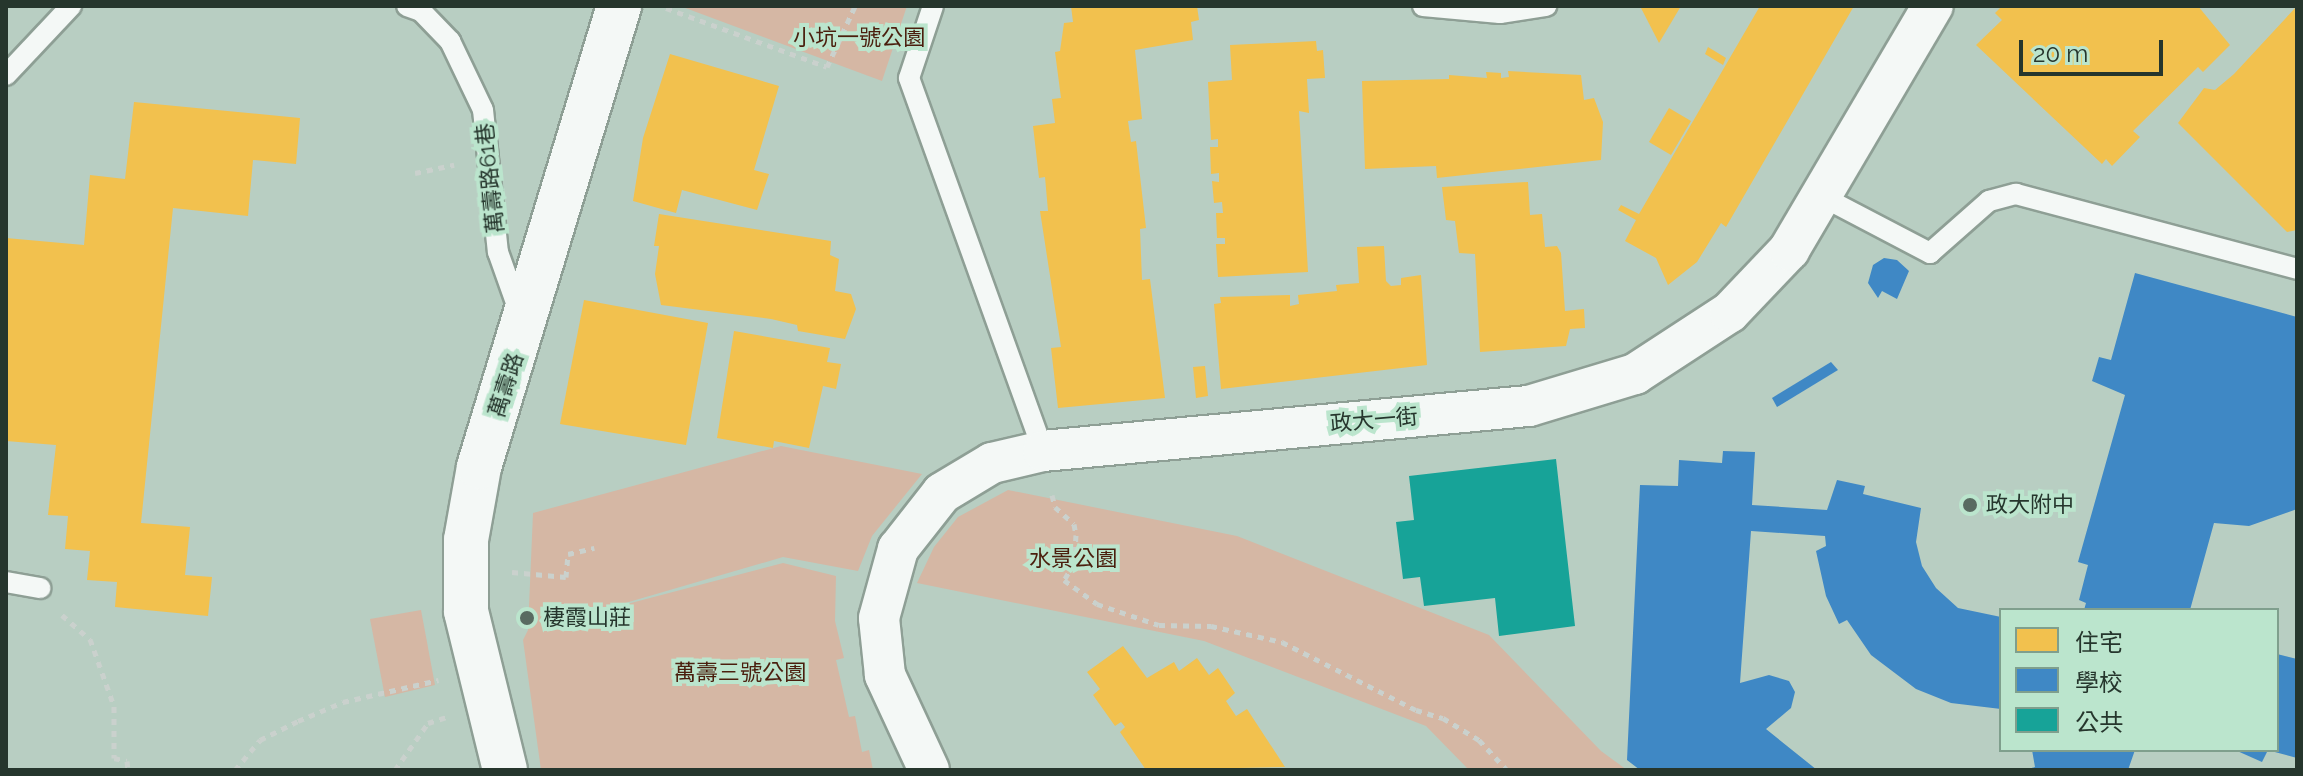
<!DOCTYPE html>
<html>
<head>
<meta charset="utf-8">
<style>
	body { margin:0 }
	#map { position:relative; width:2303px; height:776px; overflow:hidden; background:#b8cec2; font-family:Raleway,"Noto Sans TC",sans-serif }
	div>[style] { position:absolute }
	.green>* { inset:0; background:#d5b7a4 }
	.homes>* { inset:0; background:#f2c14e }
	.schools>* { inset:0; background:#3f88c5 }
	.public>* { inset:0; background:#17a398 }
	.path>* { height:5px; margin-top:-2.5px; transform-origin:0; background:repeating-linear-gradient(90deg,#cad1cd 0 6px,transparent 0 12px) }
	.roads { filter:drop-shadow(2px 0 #8e9f95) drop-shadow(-2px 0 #8e9f95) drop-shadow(0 2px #8e9f95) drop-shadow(0 -2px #8e9f95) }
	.service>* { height:20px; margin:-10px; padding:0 10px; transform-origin:10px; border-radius:10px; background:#f4f8f6 }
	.minor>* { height:40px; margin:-20px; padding:0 20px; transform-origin:20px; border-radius:20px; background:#f4f8f6 }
	.tertiary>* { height:44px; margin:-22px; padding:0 22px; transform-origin:22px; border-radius:22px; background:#f4f8f6 }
	.dots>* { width:22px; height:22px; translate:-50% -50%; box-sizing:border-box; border:4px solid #bbe5cd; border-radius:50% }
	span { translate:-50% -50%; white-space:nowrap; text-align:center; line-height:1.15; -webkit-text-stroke:8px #bbe5cd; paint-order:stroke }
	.park-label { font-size:22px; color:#4a1e0d }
	.street-label { font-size:22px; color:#26362d }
	.poi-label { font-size:22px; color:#26362d }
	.left { translate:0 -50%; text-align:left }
	.frame { position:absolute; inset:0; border:8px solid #26362d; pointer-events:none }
	.legend { position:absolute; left:1999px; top:608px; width:280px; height:144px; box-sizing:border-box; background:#bbe5cd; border:2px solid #7f9f8d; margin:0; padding:10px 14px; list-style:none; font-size:24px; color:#26362d }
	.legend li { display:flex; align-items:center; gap:16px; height:40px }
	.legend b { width:40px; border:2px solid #7f9f8d }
	.scale { position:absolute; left:2019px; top:40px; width:144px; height:36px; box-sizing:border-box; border:4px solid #26362d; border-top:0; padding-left:10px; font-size:24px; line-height:28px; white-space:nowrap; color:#26362d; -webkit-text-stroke:6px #bbe5cd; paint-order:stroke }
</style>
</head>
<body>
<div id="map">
	<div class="green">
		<div style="clip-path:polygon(680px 6px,907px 6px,882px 81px)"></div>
		<div style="clip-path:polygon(781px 446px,922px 474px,872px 536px,858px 571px,783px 557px,574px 618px,783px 563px,836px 576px,835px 621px,844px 658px,836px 660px,849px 717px,855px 716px,862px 752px,869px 750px,873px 770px,541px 770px,523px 640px,528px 630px,533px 513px)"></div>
		<div style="clip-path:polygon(1008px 490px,1237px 536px,1489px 635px,1601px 751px,1627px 770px,1469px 770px,1426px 726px,1204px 641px,917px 583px,934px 547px,958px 517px)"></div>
		<div style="clip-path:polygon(421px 610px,435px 685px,385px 697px,370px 619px)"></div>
	</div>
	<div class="homes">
		<div style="clip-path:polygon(1071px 6px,1197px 6px,1199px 20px,1191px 22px,1193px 40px,1135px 50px,1142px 119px,1128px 121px,1131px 142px,1136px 141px,1146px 228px,1140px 229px,1142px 280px,1150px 279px,1165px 398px,1058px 408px,1051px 348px,1061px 347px,1040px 211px,1048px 211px,1045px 177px,1039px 178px,1033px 126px,1055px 123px,1052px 99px,1061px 98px,1055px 52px,1060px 51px,1064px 23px,1073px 22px)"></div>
		<div style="clip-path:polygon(1644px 6px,1681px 6px,1659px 43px,1641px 8px)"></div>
		<div style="clip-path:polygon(1760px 6px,1854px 6px,1726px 227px,1721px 223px,1697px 262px,1668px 285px,1656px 258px,1625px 241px,1636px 220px,1618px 210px,1621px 205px,1639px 214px)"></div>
		<div style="clip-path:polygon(2002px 6px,2198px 6px,2230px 45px,2203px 72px,2198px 67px,2133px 131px,2140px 137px,2112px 166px,2106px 159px,2102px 164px,1976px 45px,2002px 20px,1995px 13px)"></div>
		<div style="clip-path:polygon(2297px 6px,2297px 230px,2287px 232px,2178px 123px,2204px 88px,2215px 90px,2234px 74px)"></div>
		<div style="clip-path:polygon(1316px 41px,1317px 51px,1323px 50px,1325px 78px,1307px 79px,1309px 113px,1299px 111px,1308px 272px,1218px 277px,1216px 244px,1225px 244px,1225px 238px,1217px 238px,1216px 213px,1223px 213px,1222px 202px,1214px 203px,1212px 181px,1219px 182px,1219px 173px,1211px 174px,1210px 147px,1218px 147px,1218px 139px,1211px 140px,1208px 82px,1232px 80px,1230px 45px)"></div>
		<div style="clip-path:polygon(1708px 47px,1726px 58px,1723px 65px,1705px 54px)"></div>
		<div style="clip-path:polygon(670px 54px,779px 86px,754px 170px,769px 174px,757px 210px,682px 190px,676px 213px,633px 201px,643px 138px)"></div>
		<div style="clip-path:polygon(1508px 71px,1581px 75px,1584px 100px,1594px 98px,1603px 122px,1601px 160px,1437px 178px,1436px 166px,1365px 169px,1362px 81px,1449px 79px,1449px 75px,1487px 78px,1486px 72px,1501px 73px,1501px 78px,1509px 77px)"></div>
		<div style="clip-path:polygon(134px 102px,300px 118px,296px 164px,253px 160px,248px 216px,173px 208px,141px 523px,190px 527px,185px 575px,212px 577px,208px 616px,115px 607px,117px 582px,87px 580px,90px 551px,65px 549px,68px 516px,48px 515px,56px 445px,6px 441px,6px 238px,84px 245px,90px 175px,125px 179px)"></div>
		<div style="clip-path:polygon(1669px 108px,1691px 121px,1671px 155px,1649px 142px)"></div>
		<div style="clip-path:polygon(1528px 182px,1530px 215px,1542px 214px,1545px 247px,1557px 246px,1561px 253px,1565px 311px,1584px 309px,1585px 328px,1570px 329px,1566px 346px,1480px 352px,1475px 254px,1459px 253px,1455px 221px,1446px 220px,1442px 187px)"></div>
		<div style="clip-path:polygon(659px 214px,831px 241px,830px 255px,839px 259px,835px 291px,851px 294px,856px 309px,845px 339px,798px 331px,797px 325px,771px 319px,661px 305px,655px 274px,659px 246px,654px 246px)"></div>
		<div style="clip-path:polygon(1384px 246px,1386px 281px,1391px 286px,1401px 285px,1401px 278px,1421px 275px,1427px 365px,1221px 389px,1214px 304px,1221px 303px,1220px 297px,1290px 295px,1290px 306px,1299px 304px,1298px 295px,1337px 291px,1336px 285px,1359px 283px,1357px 247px)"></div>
		<div style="clip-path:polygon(584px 300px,708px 323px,686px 445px,560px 424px)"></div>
		<div style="clip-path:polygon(734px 331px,830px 348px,827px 362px,841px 364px,836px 389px,823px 386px,809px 448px,774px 441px,773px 448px,717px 438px)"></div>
		<div style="clip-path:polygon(1205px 366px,1208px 396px,1196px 398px,1193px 367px)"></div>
		<div style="clip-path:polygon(1123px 646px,1147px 678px,1174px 662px,1179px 671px,1197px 658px,1209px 675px,1218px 668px,1235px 693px,1226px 701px,1236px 716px,1247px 709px,1285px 767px,1146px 770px,1120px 732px,1125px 727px,1121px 722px,1115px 726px,1093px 695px,1100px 689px,1087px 672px)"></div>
	</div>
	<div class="schools">
		<div style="clip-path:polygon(1884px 258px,1897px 260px,1909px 271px,1897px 299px,1882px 291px,1878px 298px,1868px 283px,1873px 265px)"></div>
		<div style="clip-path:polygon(2135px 273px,2297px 317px,2297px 509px,2249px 526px,2214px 523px,2190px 610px,2084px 610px,2086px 603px,2079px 600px,2088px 565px,2078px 562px,2125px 395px,2092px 381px,2099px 357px,2111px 360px)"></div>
		<div style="clip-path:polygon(1831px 362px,1838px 370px,1777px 407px,1772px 398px)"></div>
		<div style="clip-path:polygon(1723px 451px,1755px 452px,1752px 505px,1827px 510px,1837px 480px,1865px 486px,1863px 494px,1921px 508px,1916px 542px,1922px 566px,1936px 588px,1958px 608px,2001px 617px,2001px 709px,1951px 703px,1916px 689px,1871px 655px,1847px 620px,1839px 624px,1826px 596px,1816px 551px,1826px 546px,1825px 536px,1751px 531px,1740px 683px,1769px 675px,1789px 681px,1795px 692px,1791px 708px,1766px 729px,1817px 770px,1640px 770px,1627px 760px,1640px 485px,1678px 486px,1679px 460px,1722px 463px)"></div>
		<div style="clip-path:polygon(2277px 654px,2297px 659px,2297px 758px,2271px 751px,2277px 750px)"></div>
		<div style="clip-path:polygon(2032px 750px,2135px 750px,2128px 770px,2025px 770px,2035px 767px)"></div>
		<div style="clip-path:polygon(2235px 750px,2268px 750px,2262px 762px)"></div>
	</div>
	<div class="public">
		<div style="clip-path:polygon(1556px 459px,1575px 626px,1499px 636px,1495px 598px,1424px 606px,1420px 577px,1403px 579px,1396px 522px,1414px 520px,1409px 476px)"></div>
	</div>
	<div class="path">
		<div style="left:666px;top:8px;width:171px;rotate:20.1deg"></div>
		<div style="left:827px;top:67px;width:67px;rotate:-65.3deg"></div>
		<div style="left:415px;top:173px;width:40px;rotate:-12deg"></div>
		<div style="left:1052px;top:495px;width:12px;rotate:76deg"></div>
		<div style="left:1055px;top:507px;width:25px;rotate:42deg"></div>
		<div style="left:1074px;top:524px;width:11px;rotate:80deg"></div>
		<div style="left:1076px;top:535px;width:28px;rotate:94deg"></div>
		<div style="left:1074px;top:563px;width:20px;rotate:120deg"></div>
		<div style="left:1064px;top:580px;width:41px;rotate:36deg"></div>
		<div style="left:1097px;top:604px;width:65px;rotate:18.7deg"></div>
		<div style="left:1159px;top:625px;width:52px;rotate:1.1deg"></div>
		<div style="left:1211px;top:626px;width:73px;rotate:12.7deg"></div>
		<div style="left:1282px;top:642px;width:150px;rotate:26.9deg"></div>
		<div style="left:1416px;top:710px;width:28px;rotate:17deg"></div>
		<div style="left:1443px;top:718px;width:42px;rotate:31.4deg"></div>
		<div style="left:1479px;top:740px;width:41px;rotate:47deg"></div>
		<div style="left:512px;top:572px;width:54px;rotate:5.3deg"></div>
		<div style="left:566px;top:577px;width:23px;rotate:-85deg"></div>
		<div style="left:568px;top:554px;width:27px;rotate:-13deg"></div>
		<div style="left:62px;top:615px;width:37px;rotate:41deg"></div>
		<div style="left:90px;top:639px;width:71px;rotate:70.3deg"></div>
		<div style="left:114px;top:706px;width:52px;rotate:90deg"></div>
		<div style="left:114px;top:758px;width:13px;rotate:13deg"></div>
		<div style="left:127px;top:761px;width:9px;rotate:84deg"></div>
		<div style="left:235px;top:770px;width:39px;rotate:-50deg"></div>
		<div style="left:260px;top:740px;width:42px;rotate:-26.6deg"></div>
		<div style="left:298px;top:721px;width:49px;rotate:-22.9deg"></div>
		<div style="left:343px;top:702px;width:98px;rotate:-13deg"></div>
		<div style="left:395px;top:770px;width:57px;rotate:-54.9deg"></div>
		<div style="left:428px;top:723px;width:20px;rotate:-18deg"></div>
	</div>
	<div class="roads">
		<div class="service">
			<div style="left:407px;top:6px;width:15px;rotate:20deg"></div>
			<div style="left:421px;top:11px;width:42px;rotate:46deg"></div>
			<div style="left:450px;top:41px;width:76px;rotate:64.4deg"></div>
			<div style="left:483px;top:110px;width:143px;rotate:84deg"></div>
			<div style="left:498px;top:252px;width:63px;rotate:70.4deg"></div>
			<div style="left:933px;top:6px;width:76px;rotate:108.4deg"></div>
			<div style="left:909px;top:78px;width:396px;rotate:70.2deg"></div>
			<div style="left:1423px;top:6px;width:77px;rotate:5.2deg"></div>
			<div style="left:1500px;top:13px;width:47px;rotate:-8.7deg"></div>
			<div style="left:6px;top:75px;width:95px;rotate:-46.7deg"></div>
			<div style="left:1823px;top:197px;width:121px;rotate:27.6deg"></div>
			<div style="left:1930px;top:253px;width:79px;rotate:-41.4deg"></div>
			<div style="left:1989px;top:201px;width:28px;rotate:-15deg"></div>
			<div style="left:2016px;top:194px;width:291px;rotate:14.9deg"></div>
			<div style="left:6px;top:582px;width:35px;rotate:10deg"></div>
		</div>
		<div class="minor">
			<div style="left:929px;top:770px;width:105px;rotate:-114.9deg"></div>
			<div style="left:885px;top:675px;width:57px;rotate:-96deg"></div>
			<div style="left:879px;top:618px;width:72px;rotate:-74.6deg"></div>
			<div style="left:898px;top:549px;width:71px;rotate:-51.8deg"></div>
			<div style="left:942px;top:493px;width:58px;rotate:-31deg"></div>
			<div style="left:992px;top:463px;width:52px;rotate:-13.2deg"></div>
			<div style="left:1043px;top:451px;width:488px;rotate:-5.3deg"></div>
			<div style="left:1529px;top:406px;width:111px;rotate:-16.8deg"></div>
			<div style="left:1635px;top:374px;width:113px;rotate:-33.1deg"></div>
			<div style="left:1730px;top:312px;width:86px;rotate:-46.4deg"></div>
			<div style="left:1789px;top:250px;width:283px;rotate:-59.5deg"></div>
		</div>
		<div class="tertiary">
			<div style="left:505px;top:770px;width:164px;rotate:-103.8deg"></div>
			<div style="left:466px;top:611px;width:71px;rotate:-90deg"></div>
			<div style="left:466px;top:540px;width:74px;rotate:-79.9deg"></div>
			<div style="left:479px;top:467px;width:482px;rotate:-73.1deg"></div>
		</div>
	</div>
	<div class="dots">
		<div style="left:1970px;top:505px;background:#596b61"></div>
		<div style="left:527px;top:618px;background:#596b61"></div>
	</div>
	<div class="park-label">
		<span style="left:859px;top:38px">小坑一號公園</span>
		<span style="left:1073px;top:559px">水景公園</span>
		<span style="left:740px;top:673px">萬壽三號公園</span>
	</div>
	<div class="street-label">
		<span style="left:490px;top:178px;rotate:-96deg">萬壽路61巷</span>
		<span style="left:506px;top:385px;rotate:-72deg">萬壽路</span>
		<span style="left:1374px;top:420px;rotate:-5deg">政大一街</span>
	</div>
	<div class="poi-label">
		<span class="left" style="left:1986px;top:505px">政大附中</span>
		<span class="left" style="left:543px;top:618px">棲霞山莊</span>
	</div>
	<div class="frame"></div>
	<ul class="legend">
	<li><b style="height:22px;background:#f2c14e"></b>住宅</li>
	<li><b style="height:22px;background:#3f88c5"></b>學校</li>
	<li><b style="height:22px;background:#17a398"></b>公共</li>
	</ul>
	<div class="scale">20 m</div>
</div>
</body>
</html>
